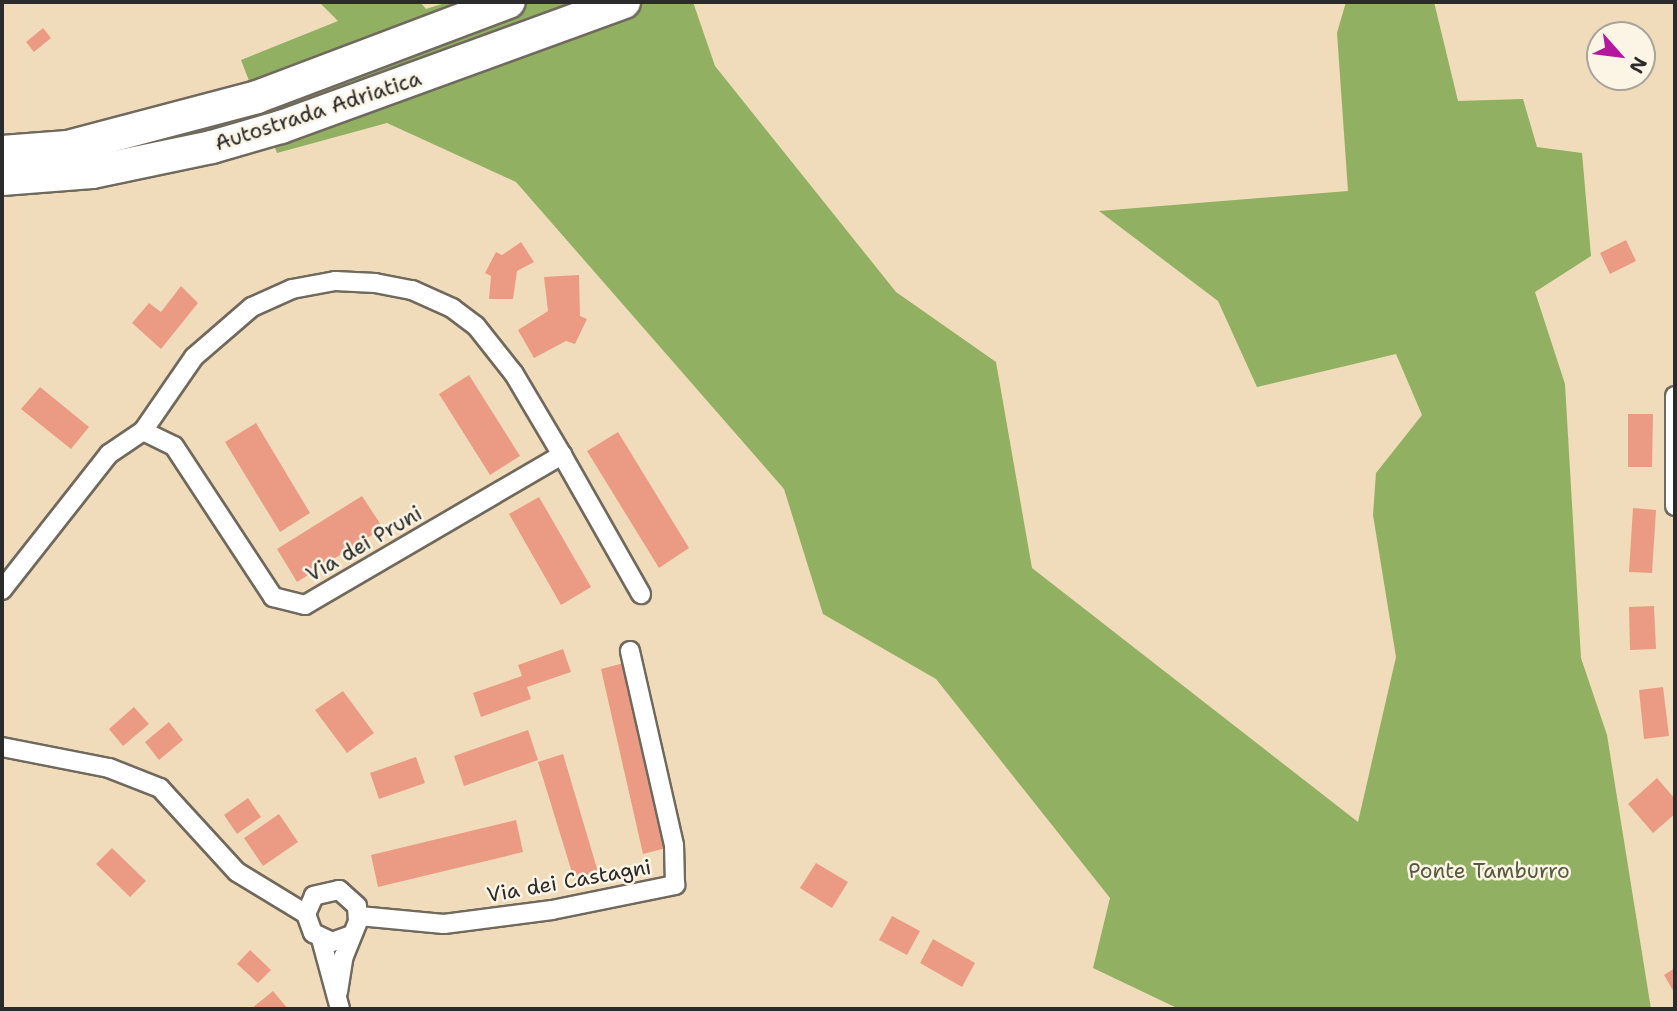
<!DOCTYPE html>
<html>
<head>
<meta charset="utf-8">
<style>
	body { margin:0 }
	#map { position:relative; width:1677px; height:1011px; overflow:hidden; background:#f0dcba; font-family:"Shantell Sans",sans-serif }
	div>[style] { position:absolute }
	.forest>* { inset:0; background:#91b062 }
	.building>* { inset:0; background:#eb9b84 }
	.roads { filter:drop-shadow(2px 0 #70695d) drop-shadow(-2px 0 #70695d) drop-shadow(0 2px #70695d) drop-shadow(0 -2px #70695d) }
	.street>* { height:18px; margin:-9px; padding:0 9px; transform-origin:9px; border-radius:9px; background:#fff }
	.highway>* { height:32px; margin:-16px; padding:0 16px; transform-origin:16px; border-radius:16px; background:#fff }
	span { translate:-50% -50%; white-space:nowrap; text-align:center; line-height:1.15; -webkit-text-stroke:5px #fcf5e5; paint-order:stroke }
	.street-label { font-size:21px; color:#2b2b2b }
	.park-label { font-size:21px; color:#555b3f }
	.frame { position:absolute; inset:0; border:4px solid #2b2b2b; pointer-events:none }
	.north { position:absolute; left:1586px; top:21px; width:70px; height:70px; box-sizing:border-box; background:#fcf5e5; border:2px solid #a8a49b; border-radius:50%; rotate:118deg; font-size:19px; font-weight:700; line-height:28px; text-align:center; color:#2b2b2b }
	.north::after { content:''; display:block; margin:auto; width:24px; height:32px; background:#b5179e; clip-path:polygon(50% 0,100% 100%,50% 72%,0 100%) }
</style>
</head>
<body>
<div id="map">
	<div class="forest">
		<div style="clip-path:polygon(319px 2px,420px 2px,426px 9px,448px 2px,693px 2px,715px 66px,896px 292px,996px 362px,1032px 568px,1358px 822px,1396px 657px,1373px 515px,1376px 473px,1422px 415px,1396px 354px,1257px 387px,1218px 301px,1099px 211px,1348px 191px,1337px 33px,1346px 2px,1434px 2px,1458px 101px,1523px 99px,1537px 147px,1582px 153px,1591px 256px,1535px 292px,1565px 384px,1581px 658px,1607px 735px,1651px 1009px,1179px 1009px,1093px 968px,1110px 898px,936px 679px,823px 614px,784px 489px,516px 182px,387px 123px,277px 153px,241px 60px,338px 21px)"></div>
	</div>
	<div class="building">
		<div style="clip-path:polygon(43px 28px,51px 38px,34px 52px,26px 42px)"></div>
		<div style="clip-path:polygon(1626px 240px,1636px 261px,1610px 274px,1600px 253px)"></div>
		<div style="clip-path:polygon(521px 242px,534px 262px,517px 271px,513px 299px,489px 299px,491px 276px,485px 273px,496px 252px,502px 255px)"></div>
		<div style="clip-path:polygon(579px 275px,580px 316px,587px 319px,575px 344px,566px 341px,534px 358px,518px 330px,548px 311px,544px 277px)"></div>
		<div style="clip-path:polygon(181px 286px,198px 303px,161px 349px,132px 323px,149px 303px,161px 312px)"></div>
		<div style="clip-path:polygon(469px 375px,520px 456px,490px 475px,439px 394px)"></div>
		<div style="clip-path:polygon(40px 387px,89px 427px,71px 449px,21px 409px)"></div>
		<div style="clip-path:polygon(1628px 414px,1653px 414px,1652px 467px,1628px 467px)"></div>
		<div style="clip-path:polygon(256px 423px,310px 513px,280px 532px,225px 442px)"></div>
		<div style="clip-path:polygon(618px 432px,689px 548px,659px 568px,587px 451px)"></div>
		<div style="clip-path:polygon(362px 496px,383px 528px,297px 582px,277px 549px)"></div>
		<div style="clip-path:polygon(539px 497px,591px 587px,561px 605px,509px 514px)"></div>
		<div style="clip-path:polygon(1633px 508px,1656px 510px,1652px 573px,1629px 572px)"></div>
		<div style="clip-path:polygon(1654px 606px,1656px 649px,1630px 650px,1629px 607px)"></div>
		<div style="clip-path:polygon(563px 649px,571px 672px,527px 687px,531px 699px,481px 717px,473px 693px,522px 676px,518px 665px)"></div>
		<div style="clip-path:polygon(624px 663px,666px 848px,643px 854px,601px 669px)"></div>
		<div style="clip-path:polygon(1663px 687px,1669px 736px,1644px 739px,1639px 690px)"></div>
		<div style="clip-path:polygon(343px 691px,374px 733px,347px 753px,315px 710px)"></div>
		<div style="clip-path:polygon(134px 707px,149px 724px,123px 746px,109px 729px)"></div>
		<div style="clip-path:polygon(169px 722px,183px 740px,159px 760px,145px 742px)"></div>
		<div style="clip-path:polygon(528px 730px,538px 760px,464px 786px,454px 756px)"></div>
		<div style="clip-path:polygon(563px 754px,598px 872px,574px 879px,538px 762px)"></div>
		<div style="clip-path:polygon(416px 757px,425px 783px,379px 799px,370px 773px)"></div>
		<div style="clip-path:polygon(1657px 778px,1675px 799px,1675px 814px,1653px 833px,1628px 804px)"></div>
		<div style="clip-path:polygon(248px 798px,261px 817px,237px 834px,224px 815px)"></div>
		<div style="clip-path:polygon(279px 814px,298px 842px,263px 866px,244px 838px)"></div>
		<div style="clip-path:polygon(516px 820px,523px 852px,378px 887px,371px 855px)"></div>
		<div style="clip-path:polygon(112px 848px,146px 881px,130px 897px,96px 864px)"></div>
		<div style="clip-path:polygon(816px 863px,848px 882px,832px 908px,800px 888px)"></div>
		<div style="clip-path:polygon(892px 916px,920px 931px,907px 955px,879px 940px)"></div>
		<div style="clip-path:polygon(933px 939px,975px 963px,962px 987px,920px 963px)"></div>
		<div style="clip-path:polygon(250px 950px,271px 970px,258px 983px,237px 964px)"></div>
		<div style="clip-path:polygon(1675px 968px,1675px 994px,1664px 975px)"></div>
		<div style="clip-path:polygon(273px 991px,288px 1009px,251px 1009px)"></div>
	</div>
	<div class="roads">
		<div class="street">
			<div style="left:1675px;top:396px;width:110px;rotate:90deg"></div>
			<div style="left:143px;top:431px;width:90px;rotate:-55.4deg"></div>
			<div style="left:194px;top:357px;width:77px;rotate:-40.8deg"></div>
			<div style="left:252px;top:307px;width:44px;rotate:-24.2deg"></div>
			<div style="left:292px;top:289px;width:44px;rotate:-10.5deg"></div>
			<div style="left:335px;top:281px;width:40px;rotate:2.9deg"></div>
			<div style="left:375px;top:283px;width:38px;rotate:11deg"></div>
			<div style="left:412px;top:290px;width:44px;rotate:24.2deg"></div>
			<div style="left:452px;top:308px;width:30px;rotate:37deg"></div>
			<div style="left:476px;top:326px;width:61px;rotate:51.6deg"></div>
			<div style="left:514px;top:374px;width:94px;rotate:59.3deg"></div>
			<div style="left:2px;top:590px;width:173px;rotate:-51.8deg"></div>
			<div style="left:109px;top:454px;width:41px;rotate:-34.1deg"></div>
			<div style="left:143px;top:431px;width:34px;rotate:26deg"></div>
			<div style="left:174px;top:446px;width:181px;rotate:56.7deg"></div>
			<div style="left:273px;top:597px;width:33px;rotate:14deg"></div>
			<div style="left:305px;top:605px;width:298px;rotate:-30.3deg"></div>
			<div style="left:562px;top:455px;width:160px;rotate:60.4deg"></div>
			<div style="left:2px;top:747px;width:109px;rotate:11.1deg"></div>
			<div style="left:109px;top:768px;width:55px;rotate:21.4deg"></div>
			<div style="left:160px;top:788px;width:114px;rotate:47.5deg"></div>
			<div style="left:237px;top:872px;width:81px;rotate:31.3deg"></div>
			<div style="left:359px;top:916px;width:85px;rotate:5.4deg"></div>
			<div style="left:444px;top:924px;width:109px;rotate:-7.4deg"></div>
			<div style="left:552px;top:910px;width:126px;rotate:-11.5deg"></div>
			<div style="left:675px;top:885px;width:40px;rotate:-91.4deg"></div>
			<div style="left:674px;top:845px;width:199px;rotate:-102.8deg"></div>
			<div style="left:321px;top:939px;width:73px;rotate:74.8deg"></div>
			<div style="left:338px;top:992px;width:36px;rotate:-81deg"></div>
			<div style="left:344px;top:956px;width:38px;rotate:-68deg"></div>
			<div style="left:358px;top:921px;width:15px;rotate:-94deg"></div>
			<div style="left:357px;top:906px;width:24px;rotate:-138deg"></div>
			<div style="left:339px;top:890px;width:26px;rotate:167deg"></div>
			<div style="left:314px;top:896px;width:20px;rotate:114deg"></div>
			<div style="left:306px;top:914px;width:20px;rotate:70deg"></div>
			<div style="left:313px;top:933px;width:21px;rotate:25deg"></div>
			<div style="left:332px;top:942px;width:20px;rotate:-20deg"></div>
		</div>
		<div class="highway">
			<div style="left:2px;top:152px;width:66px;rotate:-4.3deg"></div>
			<div style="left:68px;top:147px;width:196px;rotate:-14.8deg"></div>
			<div style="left:257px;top:97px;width:269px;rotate:-20.7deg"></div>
			<div style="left:2px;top:179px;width:90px;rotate:-4.4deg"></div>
			<div style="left:92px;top:172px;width:123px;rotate:-11.8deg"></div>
			<div style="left:212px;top:147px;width:72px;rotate:-16.2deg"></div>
			<div style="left:281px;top:127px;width:365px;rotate:-20deg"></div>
		</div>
	</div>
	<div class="street-label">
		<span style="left:318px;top:111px;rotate:-18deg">Autostrada Adriatica</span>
		<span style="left:364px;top:544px;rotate:-30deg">Via dei Pruni</span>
		<span style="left:569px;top:881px;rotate:-10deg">Via dei Castagni</span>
	</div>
	<div class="park-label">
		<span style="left:1489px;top:871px">Ponte Tamburro</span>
	</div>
	<div class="frame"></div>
	<div class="north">N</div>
</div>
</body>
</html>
